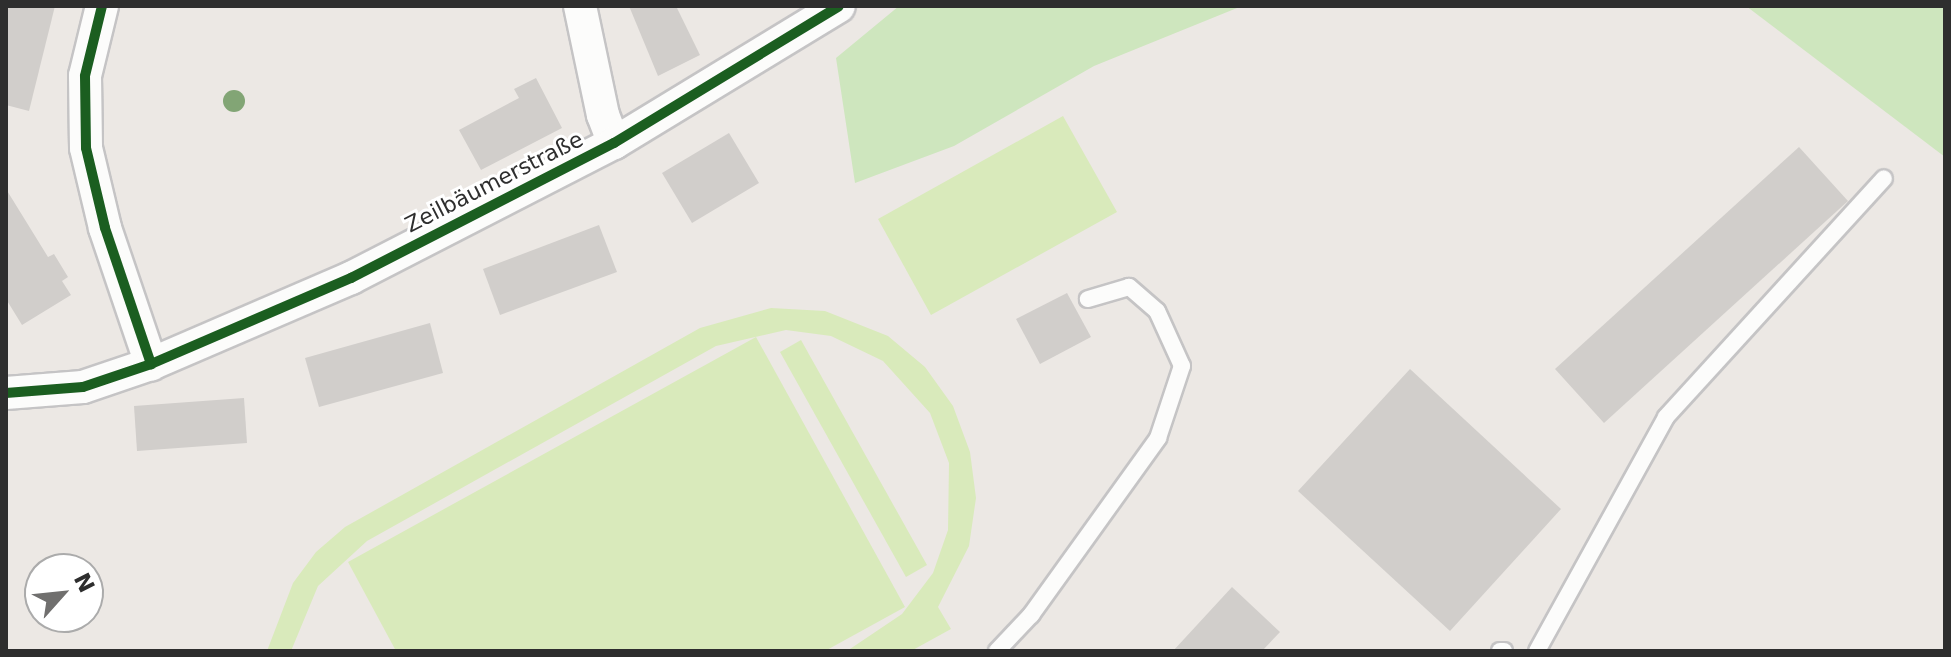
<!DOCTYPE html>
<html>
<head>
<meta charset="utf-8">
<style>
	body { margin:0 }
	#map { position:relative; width:1951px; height:657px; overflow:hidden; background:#ece8e4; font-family:"DejaVu Sans",sans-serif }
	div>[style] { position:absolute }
	.green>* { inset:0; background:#cee6be }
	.pitch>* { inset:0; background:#d9eabb }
	.building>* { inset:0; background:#d1cecb }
	.roads { filter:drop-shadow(2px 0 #c5c4c5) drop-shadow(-2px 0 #c5c4c5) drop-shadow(0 2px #c5c4c5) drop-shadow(0 -2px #c5c4c5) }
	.service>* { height:16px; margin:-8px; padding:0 8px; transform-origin:8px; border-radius:8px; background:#fcfcfb }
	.minor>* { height:32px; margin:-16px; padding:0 16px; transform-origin:16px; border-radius:16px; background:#fcfcfb }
	.cycleway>* { height:10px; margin:-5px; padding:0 5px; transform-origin:5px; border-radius:5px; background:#1b5e20 }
	.trees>* { width:22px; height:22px; margin:-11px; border-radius:50%; background:#82a575 }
	span { translate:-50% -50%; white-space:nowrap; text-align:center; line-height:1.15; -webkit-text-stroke:6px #fff; paint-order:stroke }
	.street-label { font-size:22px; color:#2e2e2e }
	.frame { position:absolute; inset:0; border:8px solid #2e2e2e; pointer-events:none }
	.north { position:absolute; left:24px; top:553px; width:80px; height:80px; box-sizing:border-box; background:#fff; border:2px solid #ababab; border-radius:50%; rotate:63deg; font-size:22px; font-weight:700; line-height:32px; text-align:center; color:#2e2e2e }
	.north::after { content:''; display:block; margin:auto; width:28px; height:36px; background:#706f6e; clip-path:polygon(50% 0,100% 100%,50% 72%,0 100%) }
</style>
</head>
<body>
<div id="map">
	<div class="green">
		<div style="clip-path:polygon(899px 6px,1242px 6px,1094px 66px,954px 146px,855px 183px,836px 58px)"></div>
		<div style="clip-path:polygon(1746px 6px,1945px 6px,1945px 157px)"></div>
	</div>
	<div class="pitch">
		<div style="clip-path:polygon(1063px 116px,1117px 212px,931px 315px,878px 219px)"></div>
		<div style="clip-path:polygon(771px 308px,825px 311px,888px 336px,925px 367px,953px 406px,970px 452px,976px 498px,969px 546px,938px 607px,951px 629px,911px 651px,847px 651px,902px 614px,933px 573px,948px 530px,949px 463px,930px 413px,883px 361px,831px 336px,786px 330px,716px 346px,367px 541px,318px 586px,291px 651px,267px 651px,293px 583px,316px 552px,345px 527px,700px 328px)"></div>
		<div style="clip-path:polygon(756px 337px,905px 607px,825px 651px,396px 651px,348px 562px)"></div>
		<div style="clip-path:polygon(801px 340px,927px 565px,906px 577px,780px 352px)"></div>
	</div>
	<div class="building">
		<div style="clip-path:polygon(6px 6px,55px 6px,29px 111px,6px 105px)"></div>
		<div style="clip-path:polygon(629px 6px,676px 6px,700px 55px,658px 76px)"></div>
		<div style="clip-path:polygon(536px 78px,562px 128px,481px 170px,459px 130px,519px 98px,514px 89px)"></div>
		<div style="clip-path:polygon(729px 133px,759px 183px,692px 223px,662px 173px)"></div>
		<div style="clip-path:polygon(1799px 147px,1848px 201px,1604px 423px,1555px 369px)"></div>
		<div style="clip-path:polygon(6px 189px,48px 257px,54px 254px,68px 277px,62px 281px,71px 295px,22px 325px,6px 299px)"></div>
		<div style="clip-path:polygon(599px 225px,617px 272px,500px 315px,483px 269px)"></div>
		<div style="clip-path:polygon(1067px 293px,1091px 337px,1040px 364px,1016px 319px)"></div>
		<div style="clip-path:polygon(430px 323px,443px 373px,319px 407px,305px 358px)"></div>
		<div style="clip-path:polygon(1410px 369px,1561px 509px,1450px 631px,1298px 491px)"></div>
		<div style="clip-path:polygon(244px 398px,247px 443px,137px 451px,134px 406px)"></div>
		<div style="clip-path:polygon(1232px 587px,1280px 632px,1262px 651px,1173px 651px)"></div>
	</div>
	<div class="roads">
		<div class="service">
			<div style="left:997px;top:651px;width:50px;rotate:-46.6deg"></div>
			<div style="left:1031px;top:615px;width:218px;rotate:-54.3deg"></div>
			<div style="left:1158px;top:438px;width:76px;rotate:-71.6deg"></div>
			<div style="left:1182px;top:366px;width:60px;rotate:-114.4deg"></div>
			<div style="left:1157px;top:311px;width:37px;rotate:-139deg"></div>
			<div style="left:1129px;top:287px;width:43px;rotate:163.7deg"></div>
			<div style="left:1500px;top:651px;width:4px"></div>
			<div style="left:1537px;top:651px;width:267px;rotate:-61.1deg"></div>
			<div style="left:1666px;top:417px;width:323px;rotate:-47.6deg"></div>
		</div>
		<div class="minor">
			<div style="left:102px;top:6px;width:72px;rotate:103.7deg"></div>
			<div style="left:85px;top:76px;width:72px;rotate:89.2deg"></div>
			<div style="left:86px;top:148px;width:82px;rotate:76.6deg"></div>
			<div style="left:105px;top:228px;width:144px;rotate:71.3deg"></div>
			<div style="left:580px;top:6px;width:111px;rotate:78.1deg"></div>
			<div style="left:603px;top:115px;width:30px;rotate:69deg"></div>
			<div style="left:6px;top:393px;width:77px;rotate:-4.5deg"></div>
			<div style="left:83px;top:387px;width:72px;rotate:-18.7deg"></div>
			<div style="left:151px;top:364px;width:218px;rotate:-23.3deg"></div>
			<div style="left:351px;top:278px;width:296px;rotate:-27.2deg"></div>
			<div style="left:614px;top:143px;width:263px;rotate:-31.3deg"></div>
		</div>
	</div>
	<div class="cycleway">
		<div style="left:102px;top:6px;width:72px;rotate:103.7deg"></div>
		<div style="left:85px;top:76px;width:72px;rotate:89.2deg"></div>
		<div style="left:86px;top:148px;width:82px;rotate:76.6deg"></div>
		<div style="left:105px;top:228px;width:144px;rotate:71.3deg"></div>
		<div style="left:6px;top:393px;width:77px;rotate:-4.5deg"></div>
		<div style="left:83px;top:387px;width:72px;rotate:-18.7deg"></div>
		<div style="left:151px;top:364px;width:218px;rotate:-23.3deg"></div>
		<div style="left:351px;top:278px;width:296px;rotate:-27.2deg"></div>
		<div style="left:614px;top:143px;width:263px;rotate:-31.3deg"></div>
	</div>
	<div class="trees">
		<div style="left:234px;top:101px"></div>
	</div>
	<div class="street-label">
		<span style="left:494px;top:182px;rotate:-27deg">Zeilbäumerstraße</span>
	</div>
	<div class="frame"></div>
	<div class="north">N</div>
</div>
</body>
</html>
